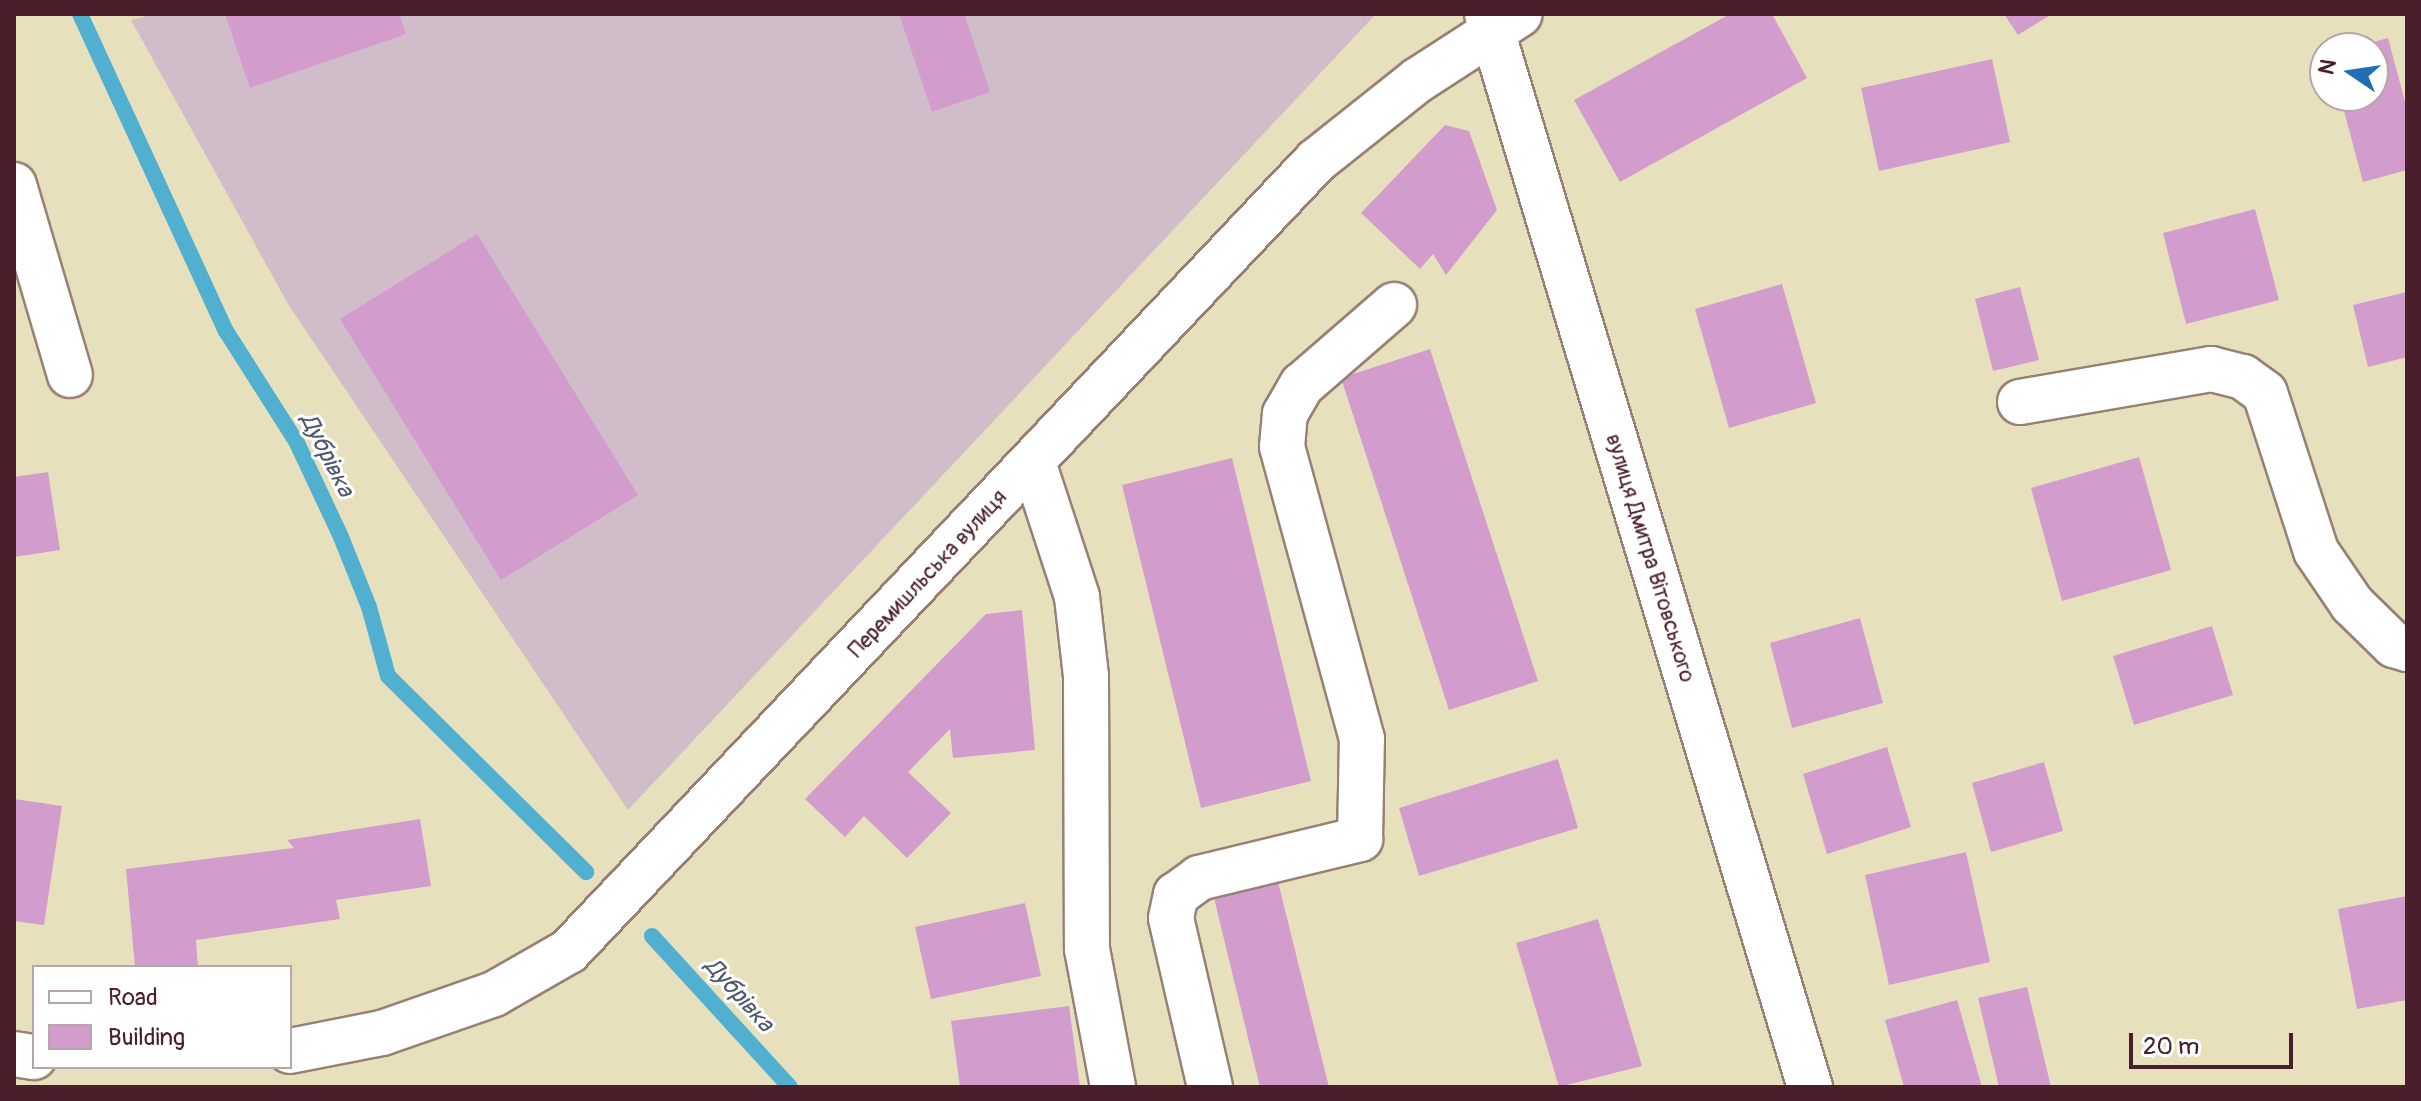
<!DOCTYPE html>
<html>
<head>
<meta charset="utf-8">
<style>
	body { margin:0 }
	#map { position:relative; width:2421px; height:1101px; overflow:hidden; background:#e7e0bd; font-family:Pangolin,sans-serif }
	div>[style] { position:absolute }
	.industrial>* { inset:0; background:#d1bdc9 }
	.stream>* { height:16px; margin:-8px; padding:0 8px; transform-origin:8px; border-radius:8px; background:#51b0d0 }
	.building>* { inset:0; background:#d29dcc }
	.roads { filter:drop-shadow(2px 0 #988074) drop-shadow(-2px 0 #988074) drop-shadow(0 2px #988074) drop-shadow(0 -2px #988074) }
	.minor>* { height:44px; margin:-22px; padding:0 22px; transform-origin:22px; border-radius:22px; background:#fff }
	.major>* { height:44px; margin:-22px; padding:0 22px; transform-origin:22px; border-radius:22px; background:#fff }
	span { translate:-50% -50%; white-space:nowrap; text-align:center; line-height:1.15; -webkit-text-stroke:6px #fff; paint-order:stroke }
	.street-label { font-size:22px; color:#4a1f2b }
	.water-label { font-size:24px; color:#4d596d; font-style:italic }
	.frame { position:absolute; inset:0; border:16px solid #4a1f2b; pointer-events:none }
	.legend { position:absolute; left:32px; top:965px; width:260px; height:104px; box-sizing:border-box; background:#fff; border:2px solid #b7a5aa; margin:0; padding:10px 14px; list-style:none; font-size:24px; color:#4a1f2b }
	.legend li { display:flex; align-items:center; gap:16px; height:40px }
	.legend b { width:40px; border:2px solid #b7a5aa }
	.north { position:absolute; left:2309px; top:32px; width:80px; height:80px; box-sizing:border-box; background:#fff; border:2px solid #b7a5aa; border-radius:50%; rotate:283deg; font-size:22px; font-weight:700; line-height:32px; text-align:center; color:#4a1f2b }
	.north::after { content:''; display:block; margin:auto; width:28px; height:36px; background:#1f6fb2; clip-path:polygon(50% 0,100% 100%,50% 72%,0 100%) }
	.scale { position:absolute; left:2129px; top:1033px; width:164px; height:36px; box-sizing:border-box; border:4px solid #4a1f2b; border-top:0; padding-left:10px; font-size:24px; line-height:28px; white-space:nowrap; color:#4a1f2b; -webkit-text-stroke:6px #fff; paint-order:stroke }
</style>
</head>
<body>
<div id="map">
	<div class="industrial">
		<div style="clip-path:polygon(155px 14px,1376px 14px,628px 810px,288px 304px,131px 20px)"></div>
	</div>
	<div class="stream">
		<div style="left:80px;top:14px;width:349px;rotate:65.3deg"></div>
		<div style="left:226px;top:331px;width:133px;rotate:57.6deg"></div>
		<div style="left:297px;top:443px;width:104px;rotate:64.9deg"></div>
		<div style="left:341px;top:537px;width:75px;rotate:68.2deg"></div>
		<div style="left:369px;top:607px;width:72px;rotate:74.6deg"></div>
		<div style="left:388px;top:676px;width:279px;rotate:44.7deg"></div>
		<div style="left:652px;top:936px;width:205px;rotate:47.6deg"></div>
	</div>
	<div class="building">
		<div style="clip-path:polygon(225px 14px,399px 14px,406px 34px,250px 88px)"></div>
		<div style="clip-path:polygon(899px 14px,964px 14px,990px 92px,932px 112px)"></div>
		<div style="clip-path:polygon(1730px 14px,1772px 14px,1807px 78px,1620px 182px,1574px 100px)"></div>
		<div style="clip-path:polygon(2004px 14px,2052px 14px,2018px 35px)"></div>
		<div style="clip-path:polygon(2388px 38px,2407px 109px,2407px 170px,2363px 182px,2340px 96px,2373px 96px,2373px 48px,2356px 47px)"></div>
		<div style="clip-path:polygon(1992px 59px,2010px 142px,1879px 171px,1861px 88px)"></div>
		<div style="clip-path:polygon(1445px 125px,1469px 131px,1497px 210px,1446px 275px,1433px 254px,1420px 269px,1361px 213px)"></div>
		<div style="clip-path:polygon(2255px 209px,2279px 300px,2186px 324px,2163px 233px)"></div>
		<div style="clip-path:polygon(477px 234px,638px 495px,501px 580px,340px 319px)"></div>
		<div style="clip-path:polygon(1782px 284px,1816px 403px,1729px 428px,1695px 309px)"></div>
		<div style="clip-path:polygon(2020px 287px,2039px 360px,1993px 371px,1975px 299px)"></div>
		<div style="clip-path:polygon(2407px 292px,2407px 357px,2368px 367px,2353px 305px)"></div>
		<div style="clip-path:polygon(1430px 349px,1538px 681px,1449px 710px,1341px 378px)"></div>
		<div style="clip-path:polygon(2139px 457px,2171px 570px,2062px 601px,2031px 488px)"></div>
		<div style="clip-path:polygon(1232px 458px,1311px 781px,1201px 808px,1122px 485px)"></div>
		<div style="clip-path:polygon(48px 472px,60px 550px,14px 557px,14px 477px)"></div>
		<div style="clip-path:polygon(1022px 610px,1035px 750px,953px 758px,950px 729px,908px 772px,951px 813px,907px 858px,864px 816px,845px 837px,805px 799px,986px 614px)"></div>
		<div style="clip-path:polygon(1860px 618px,1883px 703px,1792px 728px,1770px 643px)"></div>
		<div style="clip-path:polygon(2212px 626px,2233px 695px,2134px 725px,2113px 656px)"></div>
		<div style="clip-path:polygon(1887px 747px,1911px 827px,1827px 854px,1803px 774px)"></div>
		<div style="clip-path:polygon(1558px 759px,1578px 828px,1419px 876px,1399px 808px)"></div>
		<div style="clip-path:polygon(2044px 762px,2063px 831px,1991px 852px,1972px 783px)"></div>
		<div style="clip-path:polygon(14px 799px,62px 806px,44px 925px,14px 921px)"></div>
		<div style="clip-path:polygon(420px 819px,431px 886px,336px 900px,340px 919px,196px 940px,198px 967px,135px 967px,126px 869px,294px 848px,287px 840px)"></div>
		<div style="clip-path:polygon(1966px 852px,1990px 962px,1889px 985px,1865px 875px)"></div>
		<div style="clip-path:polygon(1276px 874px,1329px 1087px,1260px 1087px,1212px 890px)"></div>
		<div style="clip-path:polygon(2407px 896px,2407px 1000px,2357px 1009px,2338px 909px)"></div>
		<div style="clip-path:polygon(1025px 903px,1041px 976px,931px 999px,915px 927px)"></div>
		<div style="clip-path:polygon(1598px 919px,1642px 1066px,1559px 1087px,1516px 943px)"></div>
		<div style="clip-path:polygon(2027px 987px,2051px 1087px,1999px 1087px,1978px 998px)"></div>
		<div style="clip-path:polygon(1957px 1000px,1982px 1087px,1904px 1087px,1885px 1020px)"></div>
		<div style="clip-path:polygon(1069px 1006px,1080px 1087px,960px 1087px,951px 1021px)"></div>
	</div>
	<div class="roads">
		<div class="minor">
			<div style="left:1487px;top:14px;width:1121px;rotate:73.25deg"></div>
			<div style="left:14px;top:185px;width:198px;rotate:73.6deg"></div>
			<div style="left:2020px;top:402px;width:194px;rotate:-9.8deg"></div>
			<div style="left:2211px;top:369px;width:33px;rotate:14deg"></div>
			<div style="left:2243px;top:377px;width:27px;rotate:36deg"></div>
			<div style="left:2265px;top:393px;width:166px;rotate:72.1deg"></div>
			<div style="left:2316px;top:551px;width:64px;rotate:55.8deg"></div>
			<div style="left:2352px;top:604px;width:59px;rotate:44.3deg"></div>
			<div style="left:2394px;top:645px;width:14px;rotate:17deg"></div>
			<div style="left:1033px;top:462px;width:142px;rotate:71.9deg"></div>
			<div style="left:1077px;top:597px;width:80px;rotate:83.5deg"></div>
			<div style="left:1086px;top:676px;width:273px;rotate:89.8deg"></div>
			<div style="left:1087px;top:949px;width:140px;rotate:79.3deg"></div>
			<div style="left:1210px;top:1087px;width:173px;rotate:-103deg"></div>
			<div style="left:1171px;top:918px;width:24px;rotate:-78deg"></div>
			<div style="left:1176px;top:895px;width:29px;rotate:-36deg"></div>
			<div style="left:1199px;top:878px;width:166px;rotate:-13.6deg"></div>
			<div style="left:1360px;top:839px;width:100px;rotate:-88.9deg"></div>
			<div style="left:1362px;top:739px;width:303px;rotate:-105.3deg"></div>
			<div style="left:1282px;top:447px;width:33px;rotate:-85deg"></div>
			<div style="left:1285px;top:414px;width:34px;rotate:-60deg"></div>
			<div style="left:1302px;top:385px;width:122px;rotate:-41deg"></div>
		</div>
		<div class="major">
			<div style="left:290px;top:1051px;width:94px;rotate:-11.1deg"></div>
			<div style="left:382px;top:1033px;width:119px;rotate:-19.2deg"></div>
			<div style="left:494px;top:994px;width:86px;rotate:-29.8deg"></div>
			<div style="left:569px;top:951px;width:1087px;rotate:-46.6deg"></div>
			<div style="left:1316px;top:161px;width:130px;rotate:-38.5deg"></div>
			<div style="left:1418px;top:80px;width:121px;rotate:-32.9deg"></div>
			<div style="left:14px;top:1054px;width:20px;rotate:9deg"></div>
		</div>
	</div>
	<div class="street-label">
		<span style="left:1650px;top:558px;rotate:73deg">вулиця Дмитра Вітовського</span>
		<span style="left:928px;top:574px;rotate:-47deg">Перемишльська вулиця</span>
	</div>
	<div class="water-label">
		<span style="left:327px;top:455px;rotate:63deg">Дубрівка</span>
		<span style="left:739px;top:995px;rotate:48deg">Дубрівка</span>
	</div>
	<div class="frame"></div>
	<ul class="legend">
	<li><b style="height:10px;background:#fff"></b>Road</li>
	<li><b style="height:22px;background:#d29dcc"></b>Building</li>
	</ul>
	<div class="north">N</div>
	<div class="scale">20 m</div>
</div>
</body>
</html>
